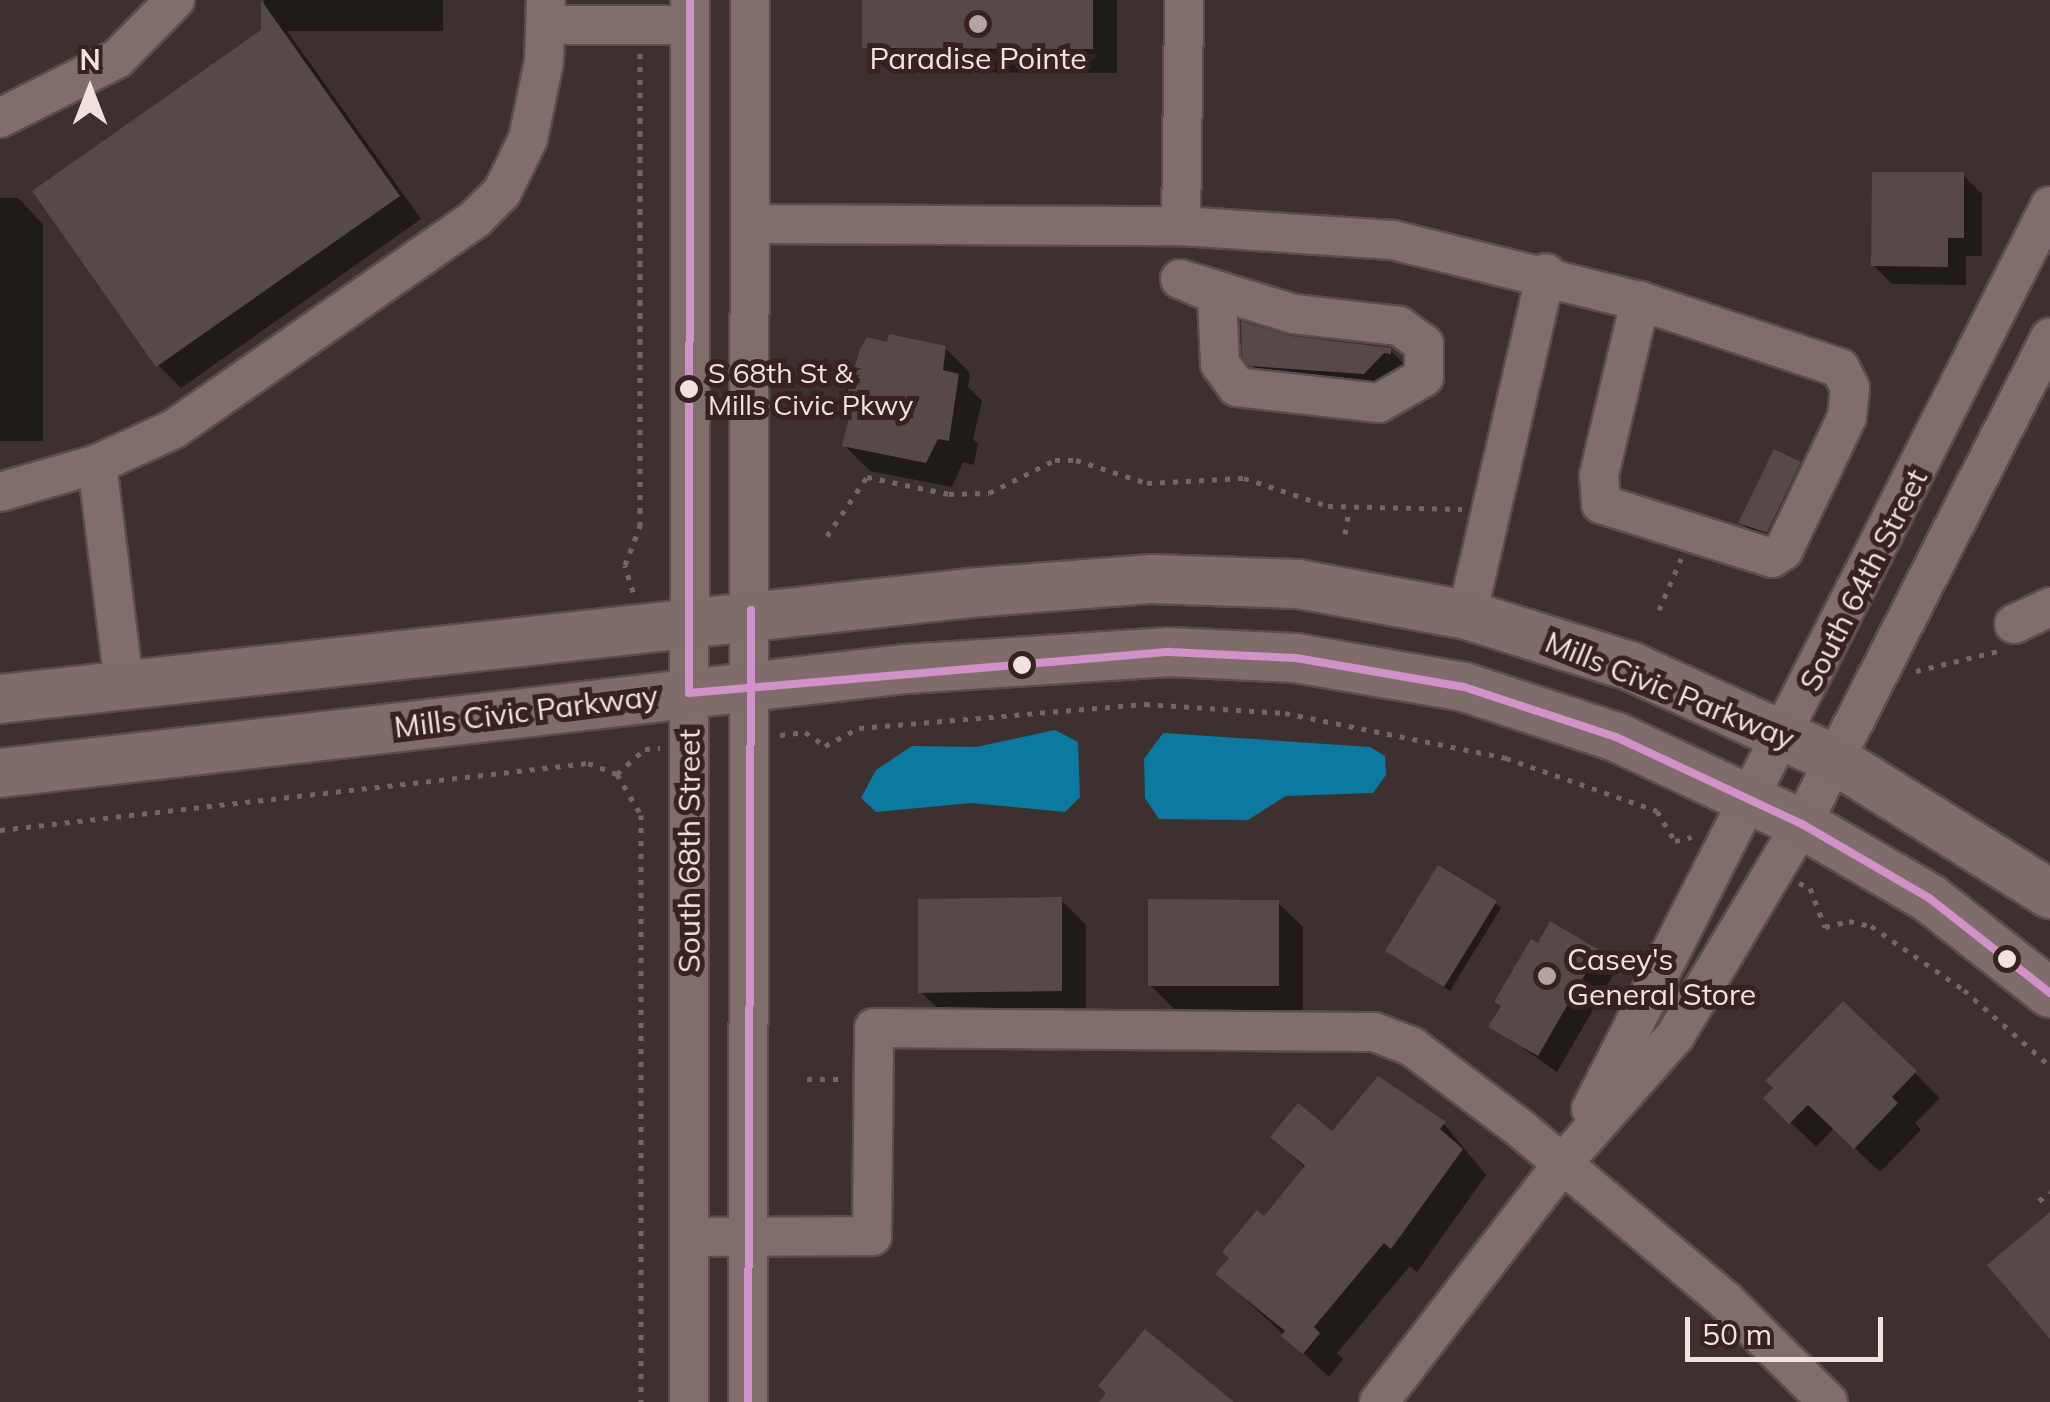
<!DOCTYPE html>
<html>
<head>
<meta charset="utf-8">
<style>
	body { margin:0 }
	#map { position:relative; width:2050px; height:1402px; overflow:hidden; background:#3d312f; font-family:Mulish,sans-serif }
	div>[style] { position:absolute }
	.water>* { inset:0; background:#0c79a0 }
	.shadow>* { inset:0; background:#0007 }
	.building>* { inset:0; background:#554a48 }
	.path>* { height:5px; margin-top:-2.5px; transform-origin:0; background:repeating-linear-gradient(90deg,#746665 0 5px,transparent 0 13px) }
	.roads { filter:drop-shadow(2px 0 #594e4c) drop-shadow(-2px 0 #594e4c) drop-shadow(0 2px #594e4c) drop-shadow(0 -2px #594e4c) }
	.minor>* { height:38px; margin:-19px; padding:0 19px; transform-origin:19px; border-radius:19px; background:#816d6a }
	.major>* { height:48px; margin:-24px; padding:0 24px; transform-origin:24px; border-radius:24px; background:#806d6b }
	.bus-1>* { height:8px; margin:-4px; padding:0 4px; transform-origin:4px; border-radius:4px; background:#d291c9 }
	.dots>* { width:28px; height:28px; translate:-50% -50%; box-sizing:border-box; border:5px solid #38221f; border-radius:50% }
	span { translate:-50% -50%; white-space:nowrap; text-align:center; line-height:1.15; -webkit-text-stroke:10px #38221f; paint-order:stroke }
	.bus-label { font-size:28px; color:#f1e2e0 }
	.left { translate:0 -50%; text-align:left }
	.poi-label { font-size:30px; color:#f1e2e0 }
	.street-label { font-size:30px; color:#f1e2e0 }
	.north { position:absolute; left:40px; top:40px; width:100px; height:100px; -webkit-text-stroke:8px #38221f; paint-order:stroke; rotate:0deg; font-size:28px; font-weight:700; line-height:40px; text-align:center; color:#f1e2e0 }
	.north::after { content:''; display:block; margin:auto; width:35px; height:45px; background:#f1e2e0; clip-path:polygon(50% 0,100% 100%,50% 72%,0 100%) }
	.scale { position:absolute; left:1685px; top:1317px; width:198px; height:45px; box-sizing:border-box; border:5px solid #f1e2e0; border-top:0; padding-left:12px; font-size:30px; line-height:35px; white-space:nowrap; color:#f1e2e0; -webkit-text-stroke:8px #38221f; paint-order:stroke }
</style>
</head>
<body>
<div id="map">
	<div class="water">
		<div style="clip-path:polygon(1055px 730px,1078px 742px,1080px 797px,1065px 812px,971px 803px,876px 812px,861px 798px,876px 770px,912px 746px,976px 747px)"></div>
		<div style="clip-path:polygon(1163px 733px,1370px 747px,1385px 756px,1386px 775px,1373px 793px,1286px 796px,1248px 820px,1159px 819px,1145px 798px,1144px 759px)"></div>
	</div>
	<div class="shadow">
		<div style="clip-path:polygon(264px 0,443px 0,443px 31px,287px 31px,421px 219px,181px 388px,158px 365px,264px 31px)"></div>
		<div style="clip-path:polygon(865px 0,1117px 0,1117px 73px,890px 72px,865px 47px)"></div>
		<div style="clip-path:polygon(1963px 175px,1982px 194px,1982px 256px,1966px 256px,1966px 285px,1892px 284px,1873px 265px)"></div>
		<div style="clip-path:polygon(0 198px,18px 198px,43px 224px,43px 441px,0 441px)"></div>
		<div style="clip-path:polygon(1291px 339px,1391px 351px,1409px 369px,1383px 392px,1271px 384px,1251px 364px)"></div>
		<div style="clip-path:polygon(889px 345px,945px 348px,970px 373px,968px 387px,982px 401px,973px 439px,978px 444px,974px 465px,963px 462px,952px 487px,870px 471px,845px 446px,852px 415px,845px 408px)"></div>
		<div style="clip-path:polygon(1799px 464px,1818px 483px,1786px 550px,1759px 541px,1741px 522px)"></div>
		<div style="clip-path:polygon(1061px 900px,1086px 925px,1086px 1015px,946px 1017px,921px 992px)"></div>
		<div style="clip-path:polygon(1277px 902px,1303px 927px,1303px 1010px,1175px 1010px,1150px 985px)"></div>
		<div style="clip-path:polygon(1495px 903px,1501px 908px,1450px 991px,1388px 951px)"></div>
		<div style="clip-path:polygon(1598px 952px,1616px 970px,1557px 1072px,1492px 1026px)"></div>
		<div style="clip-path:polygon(1915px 1073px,1940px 1098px,1915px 1123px,1921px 1130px,1880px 1172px,1834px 1128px,1816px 1147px,1766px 1098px)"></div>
		<div style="clip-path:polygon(1378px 1079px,1444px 1124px,1486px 1175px,1417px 1272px,1410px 1266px,1337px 1353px,1343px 1359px,1329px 1377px,1218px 1274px,1306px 1169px,1273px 1137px,1333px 1134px)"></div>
	</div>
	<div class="building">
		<div style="clip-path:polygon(261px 0,400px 196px,156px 367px,32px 191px,261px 30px)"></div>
		<div style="clip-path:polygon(862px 0,1093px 0,1093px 49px,862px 48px)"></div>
		<div style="clip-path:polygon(1872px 172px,1964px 172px,1964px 238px,1948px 238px,1948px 267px,1871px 266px)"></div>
		<div style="clip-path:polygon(1241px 321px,1291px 336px,1391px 348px,1391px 354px,1384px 353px,1364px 374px,1249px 366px,1242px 356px)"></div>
		<div style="clip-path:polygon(889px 334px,946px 346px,943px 370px,959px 374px,949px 441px,938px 439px,926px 463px,842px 446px,851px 410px,842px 408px,860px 349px,867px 337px,887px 342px)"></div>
		<div style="clip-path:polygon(1774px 449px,1801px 462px,1767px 533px,1738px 523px)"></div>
		<div style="clip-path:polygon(1438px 865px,1497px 901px,1444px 987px,1385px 951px)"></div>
		<div style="clip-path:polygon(1062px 897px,1062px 991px,918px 993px,918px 899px)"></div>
		<div style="clip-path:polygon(1148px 899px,1279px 900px,1279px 986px,1148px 986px)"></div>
		<div style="clip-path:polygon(1550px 921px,1599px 950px,1538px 1056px,1488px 1027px,1501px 1006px,1494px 1002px,1531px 939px,1538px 943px)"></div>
		<div style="clip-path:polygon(1843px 1001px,1917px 1071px,1892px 1097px,1898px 1103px,1854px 1149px,1808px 1105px,1789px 1124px,1763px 1098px,1773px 1088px,1765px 1081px)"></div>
		<div style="clip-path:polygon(1378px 1076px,1446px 1122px,1440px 1129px,1463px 1149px,1391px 1249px,1384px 1243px,1314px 1327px,1320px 1333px,1303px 1354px,1281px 1336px,1285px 1331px,1215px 1274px,1229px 1258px,1222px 1252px,1257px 1210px,1264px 1216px,1305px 1166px,1270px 1137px,1298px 1103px,1332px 1131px)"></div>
		<div style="clip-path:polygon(2050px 1212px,2050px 1339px,1987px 1265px)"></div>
		<div style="clip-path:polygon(1145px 1329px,1234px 1402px,1099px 1402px,1106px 1393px,1098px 1386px)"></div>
	</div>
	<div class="path">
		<div style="left:1345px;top:534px;width:25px;rotate:-81deg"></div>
		<div style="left:827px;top:536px;width:71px;rotate:-55.9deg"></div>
		<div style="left:867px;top:477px;width:84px;rotate:11.7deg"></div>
		<div style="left:949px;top:494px;width:40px;rotate:-1.4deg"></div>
		<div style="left:989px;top:493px;width:74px;rotate:-26.6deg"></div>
		<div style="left:1055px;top:460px;width:21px"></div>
		<div style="left:1076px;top:460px;width:75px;rotate:17.9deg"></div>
		<div style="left:1147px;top:483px;width:97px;rotate:-3deg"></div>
		<div style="left:1244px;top:478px;width:89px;rotate:18.4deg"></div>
		<div style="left:1328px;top:506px;width:134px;rotate:1.3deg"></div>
		<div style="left:633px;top:592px;width:28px;rotate:-107deg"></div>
		<div style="left:625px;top:565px;width:42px;rotate:-69deg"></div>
		<div style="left:640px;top:526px;width:473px;rotate:-90deg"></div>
		<div style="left:1659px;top:610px;width:56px;rotate:-66.7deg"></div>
		<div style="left:1916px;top:671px;width:84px;rotate:-13.7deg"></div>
		<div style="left:780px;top:735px;width:25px;rotate:-7deg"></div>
		<div style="left:805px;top:732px;width:24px;rotate:35deg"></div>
		<div style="left:825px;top:746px;width:38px;rotate:-28deg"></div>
		<div style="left:859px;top:728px;width:287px;rotate:-4.8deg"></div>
		<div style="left:1145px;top:704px;width:140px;rotate:3.7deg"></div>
		<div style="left:1285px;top:713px;width:226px;rotate:11.5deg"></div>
		<div style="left:1506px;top:758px;width:160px;rotate:19.3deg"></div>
		<div style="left:1657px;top:811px;width:35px;rotate:59deg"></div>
		<div style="left:1675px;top:841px;width:17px;rotate:-13deg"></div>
		<div style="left:617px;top:774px;width:38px;rotate:-42deg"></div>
		<div style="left:645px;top:749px;width:15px;rotate:-4deg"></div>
		<div style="left:0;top:830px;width:592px;rotate:-6.5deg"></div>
		<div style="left:588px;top:763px;width:31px;rotate:21deg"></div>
		<div style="left:617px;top:774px;width:48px;rotate:59.7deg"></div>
		<div style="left:641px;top:815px;width:587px;rotate:90deg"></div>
		<div style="left:1799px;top:883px;width:12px;rotate:24deg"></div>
		<div style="left:1810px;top:888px;width:42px;rotate:69deg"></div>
		<div style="left:1825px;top:927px;width:25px;rotate:-14deg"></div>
		<div style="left:1849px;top:921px;width:23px;rotate:13deg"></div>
		<div style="left:1871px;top:926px;width:113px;rotate:34.5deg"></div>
		<div style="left:1964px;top:990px;width:115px;rotate:41.5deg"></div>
		<div style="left:807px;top:1079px;width:37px"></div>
		<div style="left:2039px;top:1201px;width:14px;rotate:-39deg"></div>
	</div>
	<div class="roads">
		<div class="minor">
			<div style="left:546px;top:25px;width:144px"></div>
			<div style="left:0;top:118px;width:131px;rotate:-26.8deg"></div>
			<div style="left:117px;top:59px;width:83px;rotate:-45.5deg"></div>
			<div style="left:750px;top:224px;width:431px;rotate:0.3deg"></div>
			<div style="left:1181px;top:226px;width:212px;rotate:3.8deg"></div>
			<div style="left:1393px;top:240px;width:254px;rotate:13.9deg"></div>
			<div style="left:1640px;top:301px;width:211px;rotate:18.5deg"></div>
			<div style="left:1840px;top:368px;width:22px;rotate:63deg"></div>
			<div style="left:1850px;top:388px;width:29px;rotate:96deg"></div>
			<div style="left:1847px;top:417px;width:148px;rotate:115.5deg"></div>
			<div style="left:1783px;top:551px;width:13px;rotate:148deg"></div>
			<div style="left:1772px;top:558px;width:179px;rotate:-162.5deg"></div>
			<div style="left:1601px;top:504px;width:29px;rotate:-94deg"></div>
			<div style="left:1599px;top:475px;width:179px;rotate:-76.7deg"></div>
			<div style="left:1181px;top:226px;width:226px;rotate:-89.2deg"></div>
			<div style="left:1180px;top:279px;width:119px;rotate:17.1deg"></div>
			<div style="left:1294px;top:314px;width:106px;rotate:6.5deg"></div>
			<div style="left:1399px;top:326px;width:31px;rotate:36deg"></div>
			<div style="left:1424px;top:344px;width:33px;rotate:90deg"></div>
			<div style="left:1424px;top:377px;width:52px;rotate:150deg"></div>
			<div style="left:1379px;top:403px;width:143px;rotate:-173.6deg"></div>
			<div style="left:1237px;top:387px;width:29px;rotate:-126deg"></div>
			<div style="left:1220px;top:364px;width:69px;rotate:-92.5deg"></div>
			<div style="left:1217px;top:295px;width:40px;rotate:-156.6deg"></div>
			<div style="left:97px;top:464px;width:221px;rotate:83deg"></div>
			<div style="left:0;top:492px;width:101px;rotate:-16.1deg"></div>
			<div style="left:97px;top:464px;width:85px;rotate:-24.4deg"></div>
			<div style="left:174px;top:429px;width:368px;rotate:-34.9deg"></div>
			<div style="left:476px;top:218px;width:37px;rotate:-45deg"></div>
			<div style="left:502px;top:192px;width:59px;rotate:-63.9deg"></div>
			<div style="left:528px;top:139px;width:79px;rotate:-78.3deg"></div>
			<div style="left:544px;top:62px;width:62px;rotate:-88.2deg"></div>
			<div style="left:1467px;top:615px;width:351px;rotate:-77deg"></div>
			<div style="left:2014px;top:624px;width:40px;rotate:-25deg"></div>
			<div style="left:1591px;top:1109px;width:1013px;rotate:-63.06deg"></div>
			<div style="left:689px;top:1237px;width:183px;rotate:-0.3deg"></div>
			<div style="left:872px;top:1236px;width:208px;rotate:-89.4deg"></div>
			<div style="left:874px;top:1028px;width:500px;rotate:0.46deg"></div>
			<div style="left:1374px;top:1032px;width:40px;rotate:21deg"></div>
			<div style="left:1411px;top:1046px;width:138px;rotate:37deg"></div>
			<div style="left:1521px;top:1129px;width:269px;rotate:40deg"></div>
			<div style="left:1727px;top:1302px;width:142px;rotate:44.7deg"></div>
			<div style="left:689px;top:1402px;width:1402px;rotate:-89.96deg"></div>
			<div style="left:748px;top:1402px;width:1402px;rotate:-89.92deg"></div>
			<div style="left:1379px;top:1402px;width:300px;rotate:-52.4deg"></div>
			<div style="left:1562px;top:1164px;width:171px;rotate:-48.6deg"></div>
			<div style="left:1675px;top:1036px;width:247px;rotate:-59.1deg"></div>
			<div style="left:1802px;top:824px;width:546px;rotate:-62.97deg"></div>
		</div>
		<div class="major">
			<div style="left:0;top:699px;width:975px;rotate:-6.24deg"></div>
			<div style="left:969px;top:593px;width:184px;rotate:-4.4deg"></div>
			<div style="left:1152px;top:579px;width:146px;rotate:2deg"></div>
			<div style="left:1298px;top:584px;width:172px;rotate:10.4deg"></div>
			<div style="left:1467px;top:615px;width:171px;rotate:17.4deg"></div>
			<div style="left:1630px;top:666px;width:224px;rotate:24.5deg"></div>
			<div style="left:1834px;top:759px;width:255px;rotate:32deg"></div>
			<div style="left:0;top:773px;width:912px;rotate:-6.55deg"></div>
			<div style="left:906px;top:669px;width:264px;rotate:-3.7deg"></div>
			<div style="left:1169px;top:652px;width:127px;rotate:2.7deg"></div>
			<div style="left:1296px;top:658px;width:170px;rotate:9.8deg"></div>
			<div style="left:1464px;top:687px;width:160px;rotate:18.2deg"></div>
			<div style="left:1616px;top:737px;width:205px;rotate:25.1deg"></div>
			<div style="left:1802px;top:824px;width:147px;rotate:30.2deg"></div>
			<div style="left:1929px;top:898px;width:154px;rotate:38.1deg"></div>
		</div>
	</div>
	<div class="bus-1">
		<div style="left:690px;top:0;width:693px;rotate:90.08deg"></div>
		<div style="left:689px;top:693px;width:482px;rotate:-4.9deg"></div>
		<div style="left:1169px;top:652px;width:127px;rotate:2.7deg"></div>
		<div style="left:1296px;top:658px;width:170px;rotate:9.8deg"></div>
		<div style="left:1464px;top:687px;width:160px;rotate:18.2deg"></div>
		<div style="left:1616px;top:737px;width:205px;rotate:25.1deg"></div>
		<div style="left:1802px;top:824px;width:147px;rotate:30.2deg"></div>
		<div style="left:1929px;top:898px;width:154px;rotate:38.1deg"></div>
		<div style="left:748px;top:1402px;width:792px;rotate:-89.78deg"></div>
	</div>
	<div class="dots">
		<div style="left:978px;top:24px;background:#b2a4a2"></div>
		<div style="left:689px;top:389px;background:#f1e2e0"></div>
		<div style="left:1022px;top:665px;background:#f1e2e0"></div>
		<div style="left:2007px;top:959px;background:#f1e2e0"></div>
		<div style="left:1547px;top:976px;background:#b2a4a2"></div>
	</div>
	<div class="bus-label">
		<span class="left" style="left:708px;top:389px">S 68th St &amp;<br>Mills Civic Pkwy</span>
	</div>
	<div class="poi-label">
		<span style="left:978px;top:58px">Paradise Pointe</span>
		<span class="left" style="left:1567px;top:976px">Casey's<br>General Store</span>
	</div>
	<div class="street-label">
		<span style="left:1863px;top:580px;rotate:-63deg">South 64th Street</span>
		<span style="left:1670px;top:690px;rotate:22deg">Mills Civic Parkway</span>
		<span style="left:526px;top:711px;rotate:-7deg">Mills Civic Parkway</span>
		<span style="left:689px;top:851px;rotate:-90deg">South 68th Street</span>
	</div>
	<div class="north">N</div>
	<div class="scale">50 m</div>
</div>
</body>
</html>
